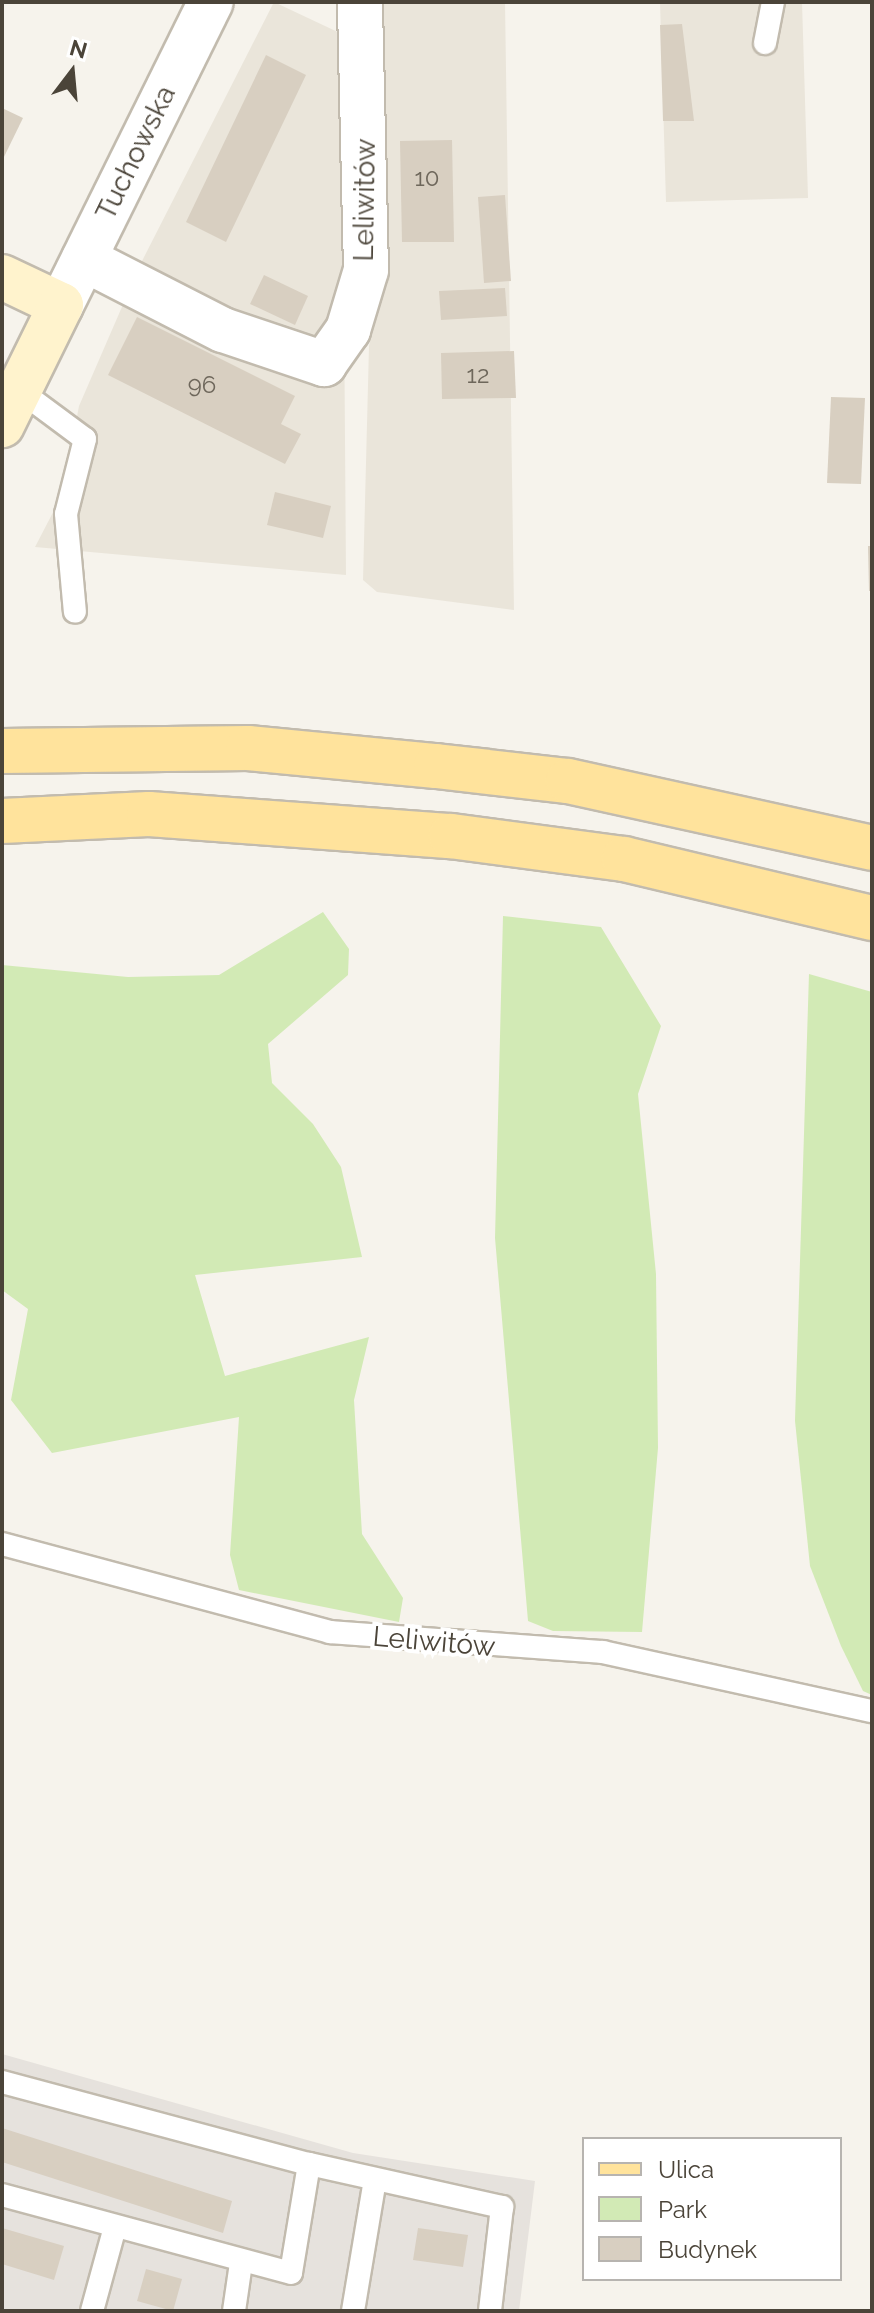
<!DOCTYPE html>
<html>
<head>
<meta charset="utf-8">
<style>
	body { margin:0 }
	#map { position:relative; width:874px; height:2313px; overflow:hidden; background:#f6f3ec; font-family:Raleway,sans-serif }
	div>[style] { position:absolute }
	.residential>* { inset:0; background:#eae5da }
	.industrial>* { inset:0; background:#e6e2dd }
	.green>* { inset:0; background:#d2eab5 }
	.building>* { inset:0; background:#d8cfc1 }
	.roads { filter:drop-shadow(2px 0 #c2bbae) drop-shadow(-2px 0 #c2bbae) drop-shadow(0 2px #c2bbae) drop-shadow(0 -2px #c2bbae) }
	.service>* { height:22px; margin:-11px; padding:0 11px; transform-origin:11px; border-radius:11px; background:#fff }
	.minor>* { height:44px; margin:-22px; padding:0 22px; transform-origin:22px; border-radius:22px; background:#fff }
	.tertiary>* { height:44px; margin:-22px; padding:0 22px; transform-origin:22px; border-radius:22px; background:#fff }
	.secondary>* { height:44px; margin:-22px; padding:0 22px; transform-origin:22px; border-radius:22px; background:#fff3cd }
	.primary>* { height:44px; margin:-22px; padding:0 22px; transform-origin:22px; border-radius:22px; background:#ffe39c }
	span { translate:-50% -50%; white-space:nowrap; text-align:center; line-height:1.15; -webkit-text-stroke:8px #fff; paint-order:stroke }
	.number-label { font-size:24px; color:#6e675b }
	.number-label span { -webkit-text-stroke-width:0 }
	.street-label { font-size:28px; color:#4b4439 }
	.frame { position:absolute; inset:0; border:4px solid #4b4439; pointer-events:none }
	.legend { position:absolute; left:582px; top:2137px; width:260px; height:144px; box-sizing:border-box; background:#fff; border:2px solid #b7b4b0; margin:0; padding:10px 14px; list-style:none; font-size:24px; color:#4b4439 }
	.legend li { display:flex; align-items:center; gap:16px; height:40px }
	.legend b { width:40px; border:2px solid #b7b4b0 }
	.north { position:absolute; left:32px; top:32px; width:80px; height:80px; -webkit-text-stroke:6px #fff; paint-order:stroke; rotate:16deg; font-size:22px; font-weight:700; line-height:32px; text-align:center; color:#4b4439 }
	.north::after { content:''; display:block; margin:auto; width:28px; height:36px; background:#4b4439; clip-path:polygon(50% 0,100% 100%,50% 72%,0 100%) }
</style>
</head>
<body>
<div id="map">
	<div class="residential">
		<div style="clip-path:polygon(274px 2px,342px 34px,346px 575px,35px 547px,62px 495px,79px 406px,141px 263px)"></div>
		<div style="clip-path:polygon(381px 2px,505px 2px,514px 610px,377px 592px,363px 580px,369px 346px,388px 263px)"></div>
		<div style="clip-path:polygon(660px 2px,802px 2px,808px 198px,666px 202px)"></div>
	</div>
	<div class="industrial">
		<div style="clip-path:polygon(2px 2054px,353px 2153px,535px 2181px,519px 2311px,2px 2311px)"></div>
	</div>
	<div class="green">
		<div style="clip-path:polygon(323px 912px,349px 949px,348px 975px,268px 1044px,272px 1083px,313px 1124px,341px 1167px,362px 1257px,195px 1275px,225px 1376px,369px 1337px,354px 1400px,362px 1534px,403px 1598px,399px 1622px,239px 1590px,230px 1555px,239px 1417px,52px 1453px,11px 1400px,28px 1309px,2px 1290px,2px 965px,128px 977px,219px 975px)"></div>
		<div style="clip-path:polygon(503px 916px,601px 927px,661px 1026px,638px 1094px,656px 1274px,658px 1448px,642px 1632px,553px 1631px,528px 1621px,495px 1238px)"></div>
		<div style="clip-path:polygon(809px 974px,872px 992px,872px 1695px,863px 1691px,841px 1646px,810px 1566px,795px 1421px)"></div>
	</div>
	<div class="building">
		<div style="clip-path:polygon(682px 24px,694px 121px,663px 121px,660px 25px)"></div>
		<div style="clip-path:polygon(266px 55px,306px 75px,226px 242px,186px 222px)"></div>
		<div style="clip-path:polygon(2px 108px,23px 118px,2px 161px)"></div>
		<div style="clip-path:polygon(452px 140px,454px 242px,402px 242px,400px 141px)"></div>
		<div style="clip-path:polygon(505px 195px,511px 281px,484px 283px,478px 197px)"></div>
		<div style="clip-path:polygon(264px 275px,308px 296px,295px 325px,250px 304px)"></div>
		<div style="clip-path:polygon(505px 288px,507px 316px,441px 320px,439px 291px)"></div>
		<div style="clip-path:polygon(137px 317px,295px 396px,281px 424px,301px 434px,285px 464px,108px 375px)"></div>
		<div style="clip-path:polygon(514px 351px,516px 398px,442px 399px,441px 353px)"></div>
		<div style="clip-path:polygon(831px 397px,865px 398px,861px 484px,827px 483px)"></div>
		<div style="clip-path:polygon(275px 492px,331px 506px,323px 538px,267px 525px)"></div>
		<div style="clip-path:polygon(868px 546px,872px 546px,872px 591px,869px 591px)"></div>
		<div style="clip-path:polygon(2px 2128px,232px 2201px,223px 2233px,2px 2162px)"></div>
		<div style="clip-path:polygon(2px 2228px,64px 2246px,54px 2280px,2px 2264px)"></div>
		<div style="clip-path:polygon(418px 2228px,468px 2235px,463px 2267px,413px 2260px)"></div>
		<div style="clip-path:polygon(146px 2269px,182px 2279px,173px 2311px,137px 2301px)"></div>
	</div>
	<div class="roads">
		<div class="service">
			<div style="left:765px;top:43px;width:42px;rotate:-79deg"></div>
			<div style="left:19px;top:390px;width:82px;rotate:36.6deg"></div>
			<div style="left:85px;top:439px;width:77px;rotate:104.2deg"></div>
			<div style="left:66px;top:514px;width:98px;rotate:84.8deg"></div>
			<div style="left:2px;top:1544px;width:340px;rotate:15deg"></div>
			<div style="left:330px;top:1632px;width:274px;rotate:4.2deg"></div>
			<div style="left:603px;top:1652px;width:275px;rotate:12.4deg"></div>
			<div style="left:2px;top:2082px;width:318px;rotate:15deg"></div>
			<div style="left:309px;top:2164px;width:110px;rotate:99.4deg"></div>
			<div style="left:291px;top:2273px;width:299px;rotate:-164.9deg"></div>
			<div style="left:309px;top:2164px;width:198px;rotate:12.6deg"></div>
			<div style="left:502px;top:2207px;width:105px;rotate:96.6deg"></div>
			<div style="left:92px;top:2311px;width:87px;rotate:-74.7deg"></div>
			<div style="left:234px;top:2311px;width:49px;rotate:-81.7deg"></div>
			<div style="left:353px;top:2311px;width:133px;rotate:-80.5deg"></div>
		</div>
		<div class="minor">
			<div style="left:84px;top:259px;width:156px;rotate:27.1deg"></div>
			<div style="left:223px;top:330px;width:107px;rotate:18.6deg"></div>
			<div style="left:324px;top:364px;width:42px;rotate:-54.8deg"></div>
			<div style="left:348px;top:330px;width:63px;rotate:-73.3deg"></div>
			<div style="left:366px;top:270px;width:268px;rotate:-91.3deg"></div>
		</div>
		<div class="tertiary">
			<div style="left:61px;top:305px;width:338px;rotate:-63.7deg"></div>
		</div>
		<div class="secondary">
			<div style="left:2px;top:277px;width:65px;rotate:25.4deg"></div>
			<div style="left:61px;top:305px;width:134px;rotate:116.2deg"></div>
		</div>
		<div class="primary">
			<div style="left:2px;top:751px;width:246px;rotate:-0.7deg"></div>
			<div style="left:248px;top:748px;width:189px;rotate:5.5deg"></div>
			<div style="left:436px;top:766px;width:133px;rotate:6.5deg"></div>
			<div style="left:568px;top:781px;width:311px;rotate:12.4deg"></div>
			<div style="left:2px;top:821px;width:147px;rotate:-2.7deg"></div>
			<div style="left:149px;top:814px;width:303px;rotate:4.2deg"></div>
			<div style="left:451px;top:836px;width:175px;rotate:7.6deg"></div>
			<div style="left:624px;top:859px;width:255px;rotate:13.4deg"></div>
		</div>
	</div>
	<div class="number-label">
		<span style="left:427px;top:178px">10</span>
		<span style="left:478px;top:375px">12</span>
		<span style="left:202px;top:385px">96</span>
	</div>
	<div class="street-label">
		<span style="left:136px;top:153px;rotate:-64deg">Tuchowska</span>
		<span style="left:365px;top:200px;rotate:-89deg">Leliwitów</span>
		<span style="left:434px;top:1642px;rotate:5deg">Leliwitów</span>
	</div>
	<div class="frame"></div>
	<ul class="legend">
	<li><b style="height:10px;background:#ffe39c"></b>Ulica</li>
	<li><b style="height:22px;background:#d2eab5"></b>Park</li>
	<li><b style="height:22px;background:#d8cfc1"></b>Budynek</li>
	</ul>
	<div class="north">N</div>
</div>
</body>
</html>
